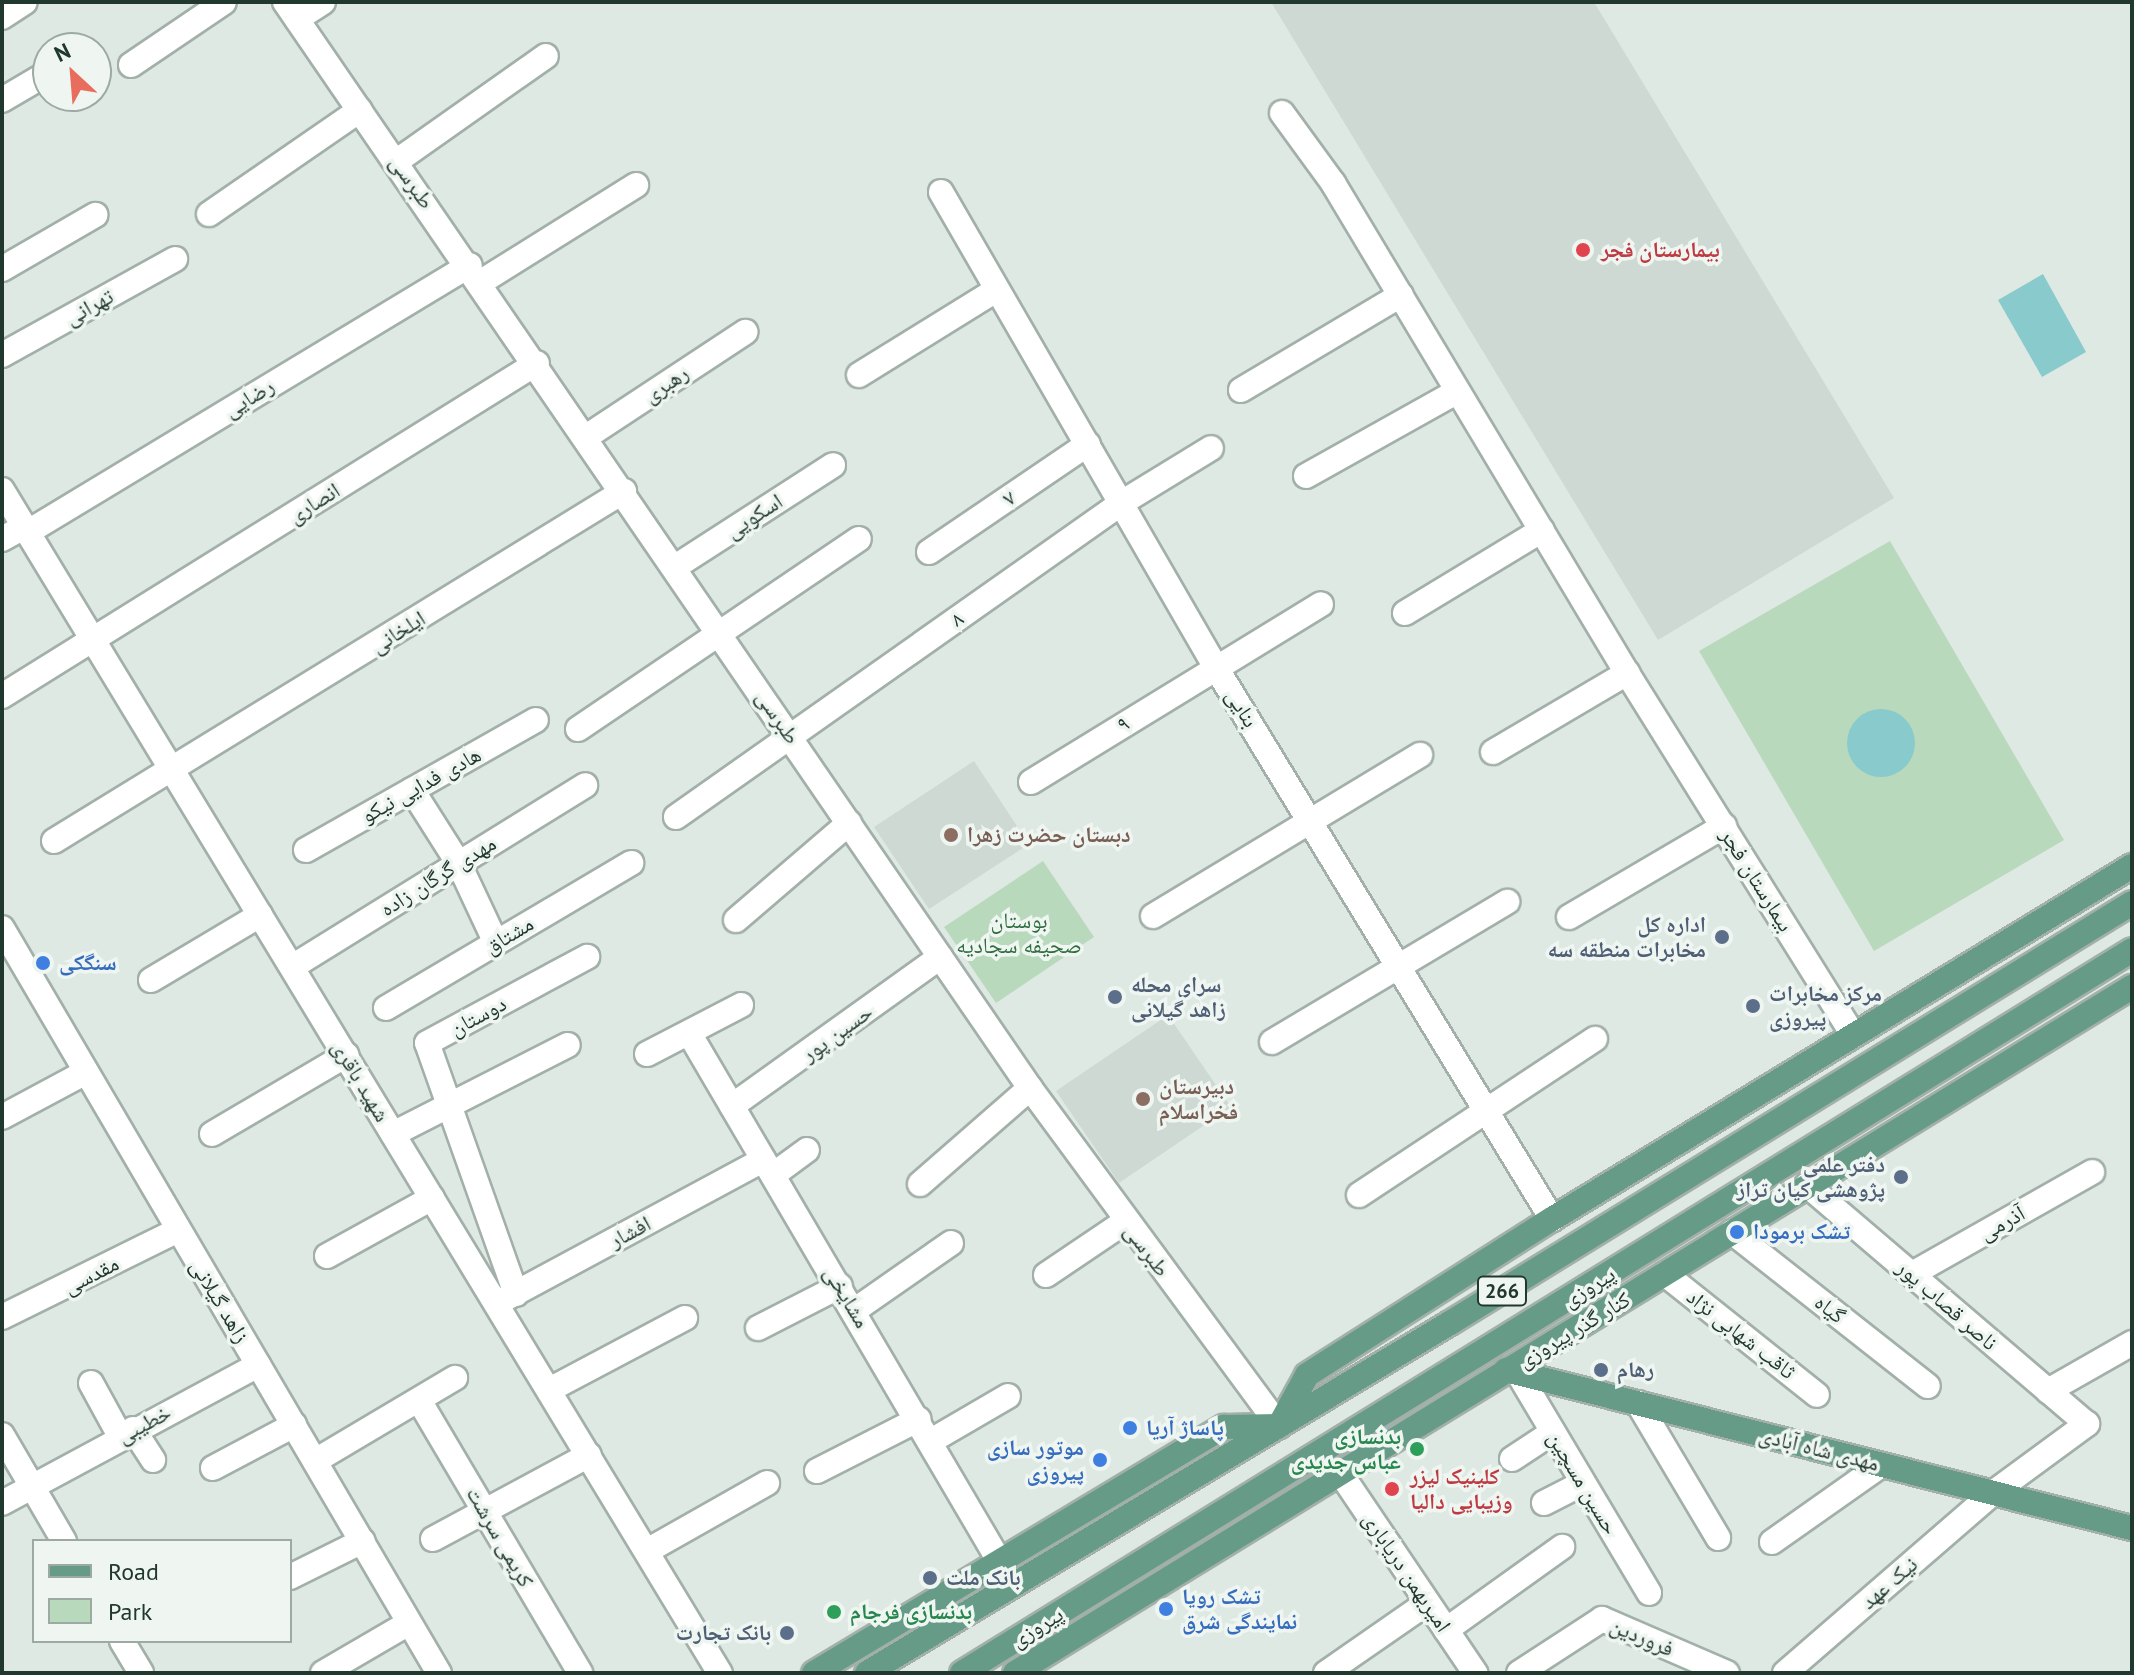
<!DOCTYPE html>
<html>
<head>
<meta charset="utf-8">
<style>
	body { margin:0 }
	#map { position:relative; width:2134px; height:1675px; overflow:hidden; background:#dfe9e3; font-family:"PT Sans","Noto Naskh Arabic",sans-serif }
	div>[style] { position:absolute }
	.built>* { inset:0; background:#cdd9d2 }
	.green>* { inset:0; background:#b9d9bd }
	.water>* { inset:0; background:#89cacc }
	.round { border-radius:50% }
	.roads { filter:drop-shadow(2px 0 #a2b0a9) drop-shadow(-2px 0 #a2b0a9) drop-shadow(0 2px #a2b0a9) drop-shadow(0 -2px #a2b0a9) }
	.minor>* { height:24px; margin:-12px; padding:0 12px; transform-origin:12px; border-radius:12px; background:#fff }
	.major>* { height:24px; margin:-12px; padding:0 12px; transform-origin:12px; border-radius:12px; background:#669c87 }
	.dots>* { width:22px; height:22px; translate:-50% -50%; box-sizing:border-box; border:4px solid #eff6f2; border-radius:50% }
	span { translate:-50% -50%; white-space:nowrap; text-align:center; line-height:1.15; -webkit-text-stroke:7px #eff6f2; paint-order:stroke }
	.shield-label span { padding:2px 6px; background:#eff6f2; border:2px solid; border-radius:6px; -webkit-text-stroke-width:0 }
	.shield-label { font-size:20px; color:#21382f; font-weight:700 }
	.street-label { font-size:22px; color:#21382f }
	.health-label { font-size:22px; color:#be3a42; font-weight:700 }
	.left { translate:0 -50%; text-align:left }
	.education-label { font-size:22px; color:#785e54; font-weight:700 }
	.park-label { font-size:22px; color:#2e6c3e }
	.service-label { font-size:22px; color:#4e5e75; font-weight:700 }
	.right { translate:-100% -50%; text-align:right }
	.shop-label { font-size:22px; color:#366cbe; font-weight:700 }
	.leisure-label { font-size:22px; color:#27864d; font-weight:700 }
	.frame { position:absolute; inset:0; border:4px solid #21382f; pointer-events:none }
	.legend { position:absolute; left:32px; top:1539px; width:260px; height:104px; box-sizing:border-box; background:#eff6f2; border:2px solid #9daaa4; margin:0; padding:10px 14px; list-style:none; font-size:24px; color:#21382f }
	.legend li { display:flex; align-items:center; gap:16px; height:40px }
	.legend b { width:40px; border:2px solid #9daaa4 }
	.north { position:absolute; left:32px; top:32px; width:80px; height:80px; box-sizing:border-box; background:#eff6f2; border:2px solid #9daaa4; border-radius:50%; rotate:334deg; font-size:22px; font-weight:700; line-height:32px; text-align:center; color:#21382f }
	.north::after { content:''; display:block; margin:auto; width:28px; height:36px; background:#e96d5d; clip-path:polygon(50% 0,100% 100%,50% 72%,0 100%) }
</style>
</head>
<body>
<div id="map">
	<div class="built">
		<div style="clip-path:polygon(1271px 2px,1594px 2px,1894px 498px,1658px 640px)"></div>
		<div style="clip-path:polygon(974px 761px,1029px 844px,929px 909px,874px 827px)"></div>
		<div style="clip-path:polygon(1168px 1015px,1231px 1107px,1119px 1183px,1056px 1091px)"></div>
	</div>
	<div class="green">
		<div style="clip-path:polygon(1890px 541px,2064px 840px,1874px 951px,1699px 651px)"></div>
		<div style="clip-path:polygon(1043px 861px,1094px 937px,996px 1003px,944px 927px)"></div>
	</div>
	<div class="water">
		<div style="clip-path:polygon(2043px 274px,2086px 352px,2042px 377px,1998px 300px)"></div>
		<div class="round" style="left:1847px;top:709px;width:68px;height:68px"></div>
	</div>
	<div class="roads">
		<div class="minor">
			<div style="left:285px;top:2px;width:1317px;rotate:55.55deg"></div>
			<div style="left:1030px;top:1088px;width:420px;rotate:53.6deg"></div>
			<div style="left:2px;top:17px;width:27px;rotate:-33deg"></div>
			<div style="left:297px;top:19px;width:31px;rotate:-33deg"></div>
			<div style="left:131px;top:65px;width:112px;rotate:-34.1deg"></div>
			<div style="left:2px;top:100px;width:53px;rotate:-30.4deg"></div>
			<div style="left:1282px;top:113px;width:87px;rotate:53.9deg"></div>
			<div style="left:1333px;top:183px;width:571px;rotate:59.04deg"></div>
			<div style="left:1627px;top:673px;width:427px;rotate:58deg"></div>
			<div style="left:397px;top:161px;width:182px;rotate:-35.2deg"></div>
			<div style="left:941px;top:192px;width:547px;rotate:59.97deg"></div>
			<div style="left:1215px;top:666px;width:648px;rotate:58.64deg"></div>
			<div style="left:209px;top:214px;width:183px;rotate:-34.6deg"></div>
			<div style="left:2px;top:269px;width:108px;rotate:-30.1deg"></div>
			<div style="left:481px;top:282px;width:183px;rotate:-32deg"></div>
			<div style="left:2px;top:355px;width:198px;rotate:-29deg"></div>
			<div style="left:859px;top:375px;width:161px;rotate:-31.8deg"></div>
			<div style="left:1241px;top:390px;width:186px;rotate:-30.7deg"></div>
			<div style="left:586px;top:437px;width:191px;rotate:-33.4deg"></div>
			<div style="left:1306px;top:476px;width:172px;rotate:-29.2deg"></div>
			<div style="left:2px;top:490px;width:1384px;rotate:58.75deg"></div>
			<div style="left:28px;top:532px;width:516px;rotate:-31.14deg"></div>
			<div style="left:2px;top:539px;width:25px;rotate:-29deg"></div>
			<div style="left:929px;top:552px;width:192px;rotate:-34.2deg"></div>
			<div style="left:675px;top:567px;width:188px;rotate:-32.8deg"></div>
			<div style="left:1405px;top:613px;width:160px;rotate:-31.2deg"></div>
			<div style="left:2px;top:696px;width:630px;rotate:-31.9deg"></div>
			<div style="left:578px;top:729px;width:339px;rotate:-34.1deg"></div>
			<div style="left:1493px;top:752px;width:156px;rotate:-30.5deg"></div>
			<div style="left:1031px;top:782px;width:340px;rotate:-31.5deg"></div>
			<div style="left:412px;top:790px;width:88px;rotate:57.6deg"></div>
			<div style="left:459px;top:864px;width:87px;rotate:64.9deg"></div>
			<div style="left:676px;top:817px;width:547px;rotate:-35.17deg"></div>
			<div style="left:1123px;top:502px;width:103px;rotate:-31.5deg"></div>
			<div style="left:54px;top:841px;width:669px;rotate:-31.55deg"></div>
			<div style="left:306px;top:850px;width:264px;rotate:-29.5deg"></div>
			<div style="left:1153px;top:916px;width:312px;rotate:-31.1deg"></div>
			<div style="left:1569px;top:917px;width:180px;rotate:-30.4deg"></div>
			<div style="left:736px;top:920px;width:149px;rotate:-40.6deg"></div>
			<div style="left:2px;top:928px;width:864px;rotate:59.61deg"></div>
			<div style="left:292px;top:967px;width:345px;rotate:-31.8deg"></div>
			<div style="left:151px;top:980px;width:127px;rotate:-30.8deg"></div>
			<div style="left:386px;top:1008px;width:285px;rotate:-30.6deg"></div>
			<div style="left:689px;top:1033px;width:616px;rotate:59.56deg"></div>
			<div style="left:1272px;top:1042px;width:274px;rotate:-30.8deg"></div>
			<div style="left:647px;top:1054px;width:106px;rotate:-27.5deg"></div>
			<div style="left:732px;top:1106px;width:256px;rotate:-35.6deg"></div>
			<div style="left:2px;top:1117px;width:95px;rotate:-28.2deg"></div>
			<div style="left:212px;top:1134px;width:156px;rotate:-30.5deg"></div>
			<div style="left:393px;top:1134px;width:196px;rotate:-27deg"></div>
			<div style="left:773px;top:1175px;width:42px;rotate:-36.3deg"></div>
			<div style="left:920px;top:1184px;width:146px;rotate:-41.1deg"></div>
			<div style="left:1359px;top:1195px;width:283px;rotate:-33.5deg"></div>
			<div style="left:1732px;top:1232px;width:249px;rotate:38.2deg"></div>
			<div style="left:327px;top:1256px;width:120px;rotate:-28.9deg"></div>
			<div style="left:1665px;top:1274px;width:194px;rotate:38.5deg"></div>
			<div style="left:1912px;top:1274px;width:207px;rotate:-29.5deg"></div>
			<div style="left:1046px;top:1275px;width:97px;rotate:-34deg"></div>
			<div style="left:516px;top:1294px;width:266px;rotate:-109.5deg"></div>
			<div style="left:427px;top:1043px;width:182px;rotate:-28.3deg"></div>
			<div style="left:501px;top:1301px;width:298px;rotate:-28.3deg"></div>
			<div style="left:855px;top:1310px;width:117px;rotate:-34.9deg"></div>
			<div style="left:2px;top:1317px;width:196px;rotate:-26.3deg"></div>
			<div style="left:758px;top:1328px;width:92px;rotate:-27.1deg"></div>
			<div style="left:1518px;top:1373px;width:256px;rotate:59.2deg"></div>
			<div style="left:91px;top:1383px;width:60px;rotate:61.3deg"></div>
			<div style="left:549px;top:1390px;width:154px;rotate:-27.9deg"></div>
			<div style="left:2048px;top:1391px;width:97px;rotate:-29.7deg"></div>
			<div style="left:420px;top:1402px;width:315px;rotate:59.4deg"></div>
			<div style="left:1638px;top:1403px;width:157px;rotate:59.3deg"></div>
			<div style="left:133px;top:1429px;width:37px;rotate:57deg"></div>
			<div style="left:2px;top:1435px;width:123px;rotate:59.7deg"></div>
			<div style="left:931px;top:1441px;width:89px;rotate:-30.3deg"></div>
			<div style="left:1512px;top:1459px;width:49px;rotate:-33.4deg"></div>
			<div style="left:315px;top:1461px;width:163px;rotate:-30.7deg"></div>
			<div style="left:213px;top:1468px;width:92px;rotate:-28deg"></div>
			<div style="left:817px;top:1471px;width:114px;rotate:-27deg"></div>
			<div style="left:1339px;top:1471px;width:244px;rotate:56deg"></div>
			<div style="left:2px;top:1503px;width:291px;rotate:-28.3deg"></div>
			<div style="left:1544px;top:1503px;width:44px;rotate:-27.1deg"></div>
			<div style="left:433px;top:1539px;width:177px;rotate:-28.3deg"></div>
			<div style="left:1772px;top:1542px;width:133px;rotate:-35.2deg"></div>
			<div style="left:647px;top:1551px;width:138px;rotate:-29.5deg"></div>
			<div style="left:290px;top:1577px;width:81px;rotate:-26.3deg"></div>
			<div style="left:1446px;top:1630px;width:143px;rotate:-35.6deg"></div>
			<div style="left:122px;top:1641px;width:37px;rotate:59deg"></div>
			<div style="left:323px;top:1673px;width:99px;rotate:-30.2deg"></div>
			<div style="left:1326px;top:1673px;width:123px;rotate:-34.7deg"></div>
			<div style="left:1519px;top:1673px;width:99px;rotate:-33deg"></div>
			<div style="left:1602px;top:1619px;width:136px;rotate:23.4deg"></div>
			<div style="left:1785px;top:1673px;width:275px;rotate:-40.9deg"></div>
			<div style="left:1993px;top:1493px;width:117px;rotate:-36.3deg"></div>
			<div style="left:2087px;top:1424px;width:368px;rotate:-139.5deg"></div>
		</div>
		<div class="major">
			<div style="left:1506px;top:1370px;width:646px;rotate:14.17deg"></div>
			<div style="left:814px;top:1673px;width:478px;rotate:-31deg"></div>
			<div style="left:1224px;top:1427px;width:55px;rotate:-1deg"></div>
			<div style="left:1279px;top:1426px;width:58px;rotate:-61.2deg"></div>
			<div style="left:1307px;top:1375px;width:290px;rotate:-32.5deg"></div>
			<div style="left:1552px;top:1219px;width:679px;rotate:-31.33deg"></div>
			<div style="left:867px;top:1673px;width:680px;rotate:-30.98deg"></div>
			<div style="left:1450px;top:1323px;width:801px;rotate:-31.63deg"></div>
			<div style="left:962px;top:1673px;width:1375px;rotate:-31.71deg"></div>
			<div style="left:1015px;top:1673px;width:1311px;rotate:-31.56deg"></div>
		</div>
	</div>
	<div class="dots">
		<div style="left:1583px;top:250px;background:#e0444e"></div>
		<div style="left:951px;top:835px;background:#8d6e63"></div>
		<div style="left:1722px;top:937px;background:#5c6f8a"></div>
		<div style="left:43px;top:963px;background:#3f7fe0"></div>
		<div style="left:1115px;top:997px;background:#5c6f8a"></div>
		<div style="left:1753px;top:1006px;background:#5c6f8a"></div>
		<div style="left:1143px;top:1099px;background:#8d6e63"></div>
		<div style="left:1901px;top:1177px;background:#5c6f8a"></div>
		<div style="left:1737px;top:1232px;background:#3f7fe0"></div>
		<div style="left:1601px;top:1370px;background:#5c6f8a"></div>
		<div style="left:1130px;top:1428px;background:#3f7fe0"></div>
		<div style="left:1417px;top:1449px;background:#2e9e5b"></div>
		<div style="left:1100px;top:1460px;background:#3f7fe0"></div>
		<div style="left:1392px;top:1489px;background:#e0444e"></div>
		<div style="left:930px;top:1578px;background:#5c6f8a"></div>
		<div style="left:1166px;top:1609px;background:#3f7fe0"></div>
		<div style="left:834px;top:1612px;background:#2e9e5b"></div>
		<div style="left:787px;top:1633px;background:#5c6f8a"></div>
	</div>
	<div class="shield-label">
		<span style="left:1502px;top:1291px">266</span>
	</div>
	<div class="street-label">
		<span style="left:412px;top:182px;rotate:55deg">طبرسی</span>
		<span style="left:89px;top:307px;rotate:-29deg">تهرانی</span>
		<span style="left:666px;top:384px;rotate:-33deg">رهبری</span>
		<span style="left:249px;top:398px;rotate:-31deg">رضایی</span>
		<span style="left:1009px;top:498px;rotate:-34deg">۷</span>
		<span style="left:314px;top:503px;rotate:-32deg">انصاری</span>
		<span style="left:754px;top:516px;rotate:-33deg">اسکویی</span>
		<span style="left:957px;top:619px;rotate:-35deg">۸</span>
		<span style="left:398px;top:632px;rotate:-32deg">ایلخانی</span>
		<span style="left:1242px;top:708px;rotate:58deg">بنایی</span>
		<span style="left:778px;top:717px;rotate:56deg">طبرسی</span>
		<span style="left:1123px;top:724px;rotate:-32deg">۹</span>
		<span style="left:421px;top:785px;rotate:-29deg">هادی فدایی نیکو</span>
		<span style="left:438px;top:876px;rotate:-32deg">مهدی گرگان زاده</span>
		<span style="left:1757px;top:880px;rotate:58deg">بیمارستان فجر</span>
		<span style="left:509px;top:935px;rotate:-31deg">مشتاق</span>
		<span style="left:478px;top:1016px;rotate:-28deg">دوستان</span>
		<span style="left:837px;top:1033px;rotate:-36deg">حسین پور</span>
		<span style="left:361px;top:1081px;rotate:59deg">شهید باقری</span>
		<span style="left:2002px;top:1223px;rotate:-29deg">آذرمی</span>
		<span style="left:630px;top:1232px;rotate:-28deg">افشار</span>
		<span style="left:1147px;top:1250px;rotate:53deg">طبرسی</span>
		<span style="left:91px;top:1275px;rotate:-27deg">مقدسی</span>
		<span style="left:1589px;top:1287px;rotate:-32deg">پیروزی</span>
		<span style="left:847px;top:1297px;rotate:59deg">مشایخی</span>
		<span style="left:220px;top:1301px;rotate:59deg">زاهد گیلانی</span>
		<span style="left:1947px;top:1305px;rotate:41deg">ناصر قصاب پور</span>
		<span style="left:1830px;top:1309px;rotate:38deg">گیاه</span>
		<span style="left:1574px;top:1330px;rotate:-31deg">کنار گذر پیروزی</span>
		<span style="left:1741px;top:1334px;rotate:38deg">ثاقب شهابی نژاد</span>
		<span style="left:144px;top:1424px;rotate:-28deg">خطیبی</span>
		<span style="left:1819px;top:1449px;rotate:14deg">مهدی شاه آبادی</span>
		<span style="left:1583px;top:1483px;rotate:59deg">حسین مسچین</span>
		<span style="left:500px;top:1537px;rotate:60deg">کریمی سرشت</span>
		<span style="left:1407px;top:1572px;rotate:56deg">امیربهمن دریاباری</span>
		<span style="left:1889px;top:1583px;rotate:-41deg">نیک عهد</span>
		<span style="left:1037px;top:1627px;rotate:-32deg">پیروزی</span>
		<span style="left:1642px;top:1637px;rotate:23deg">فروردین</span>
	</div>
	<div class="health-label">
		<span class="left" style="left:1601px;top:250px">بیمارستان فجر</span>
		<span class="left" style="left:1410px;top:1489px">کلینیک لیزر<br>وزیبایی دالیا</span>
	</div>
	<div class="education-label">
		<span class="left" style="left:967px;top:835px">دبستان حضرت زهرا</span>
		<span class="left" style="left:1159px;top:1099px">دبیرستان<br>فخراسلام</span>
	</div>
	<div class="park-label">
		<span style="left:1019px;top:933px">بوستان<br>صحیفه سجادیه</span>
	</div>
	<div class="service-label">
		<span class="right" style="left:1706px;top:937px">اداره کل<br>مخابرات منطقه سه</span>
		<span class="left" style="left:1131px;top:997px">سرای محله<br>زاهد گیلانی</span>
		<span class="left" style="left:1769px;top:1006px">مرکز مخابرات<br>پیروزی</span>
		<span class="right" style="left:1885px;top:1177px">دفتر علمی<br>پژوهشی کیان تراز</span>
		<span class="left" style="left:1617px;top:1370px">رهام</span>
		<span class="left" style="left:946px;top:1578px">بانک ملت</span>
		<span class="right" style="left:771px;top:1633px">بانک تجارت</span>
	</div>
	<div class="shop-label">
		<span class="left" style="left:59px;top:963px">سنگکی</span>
		<span class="left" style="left:1753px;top:1232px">تشک برمودا</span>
		<span class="left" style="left:1146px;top:1428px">پاساژ آریا</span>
		<span class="right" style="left:1084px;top:1460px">موتور سازی<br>پیروزی</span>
		<span class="left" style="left:1182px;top:1609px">تشک رویا<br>نمایندگی شرق</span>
	</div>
	<div class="leisure-label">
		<span class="right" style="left:1401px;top:1449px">بدنسازی<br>عباس جدیدی</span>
		<span class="left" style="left:850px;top:1612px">بدنسازی فرجام</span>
	</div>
	<div class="frame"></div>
	<ul class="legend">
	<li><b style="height:10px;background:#669c87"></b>Road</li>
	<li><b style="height:22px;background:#b9d9bd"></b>Park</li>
	</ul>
	<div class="north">N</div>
</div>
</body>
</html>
